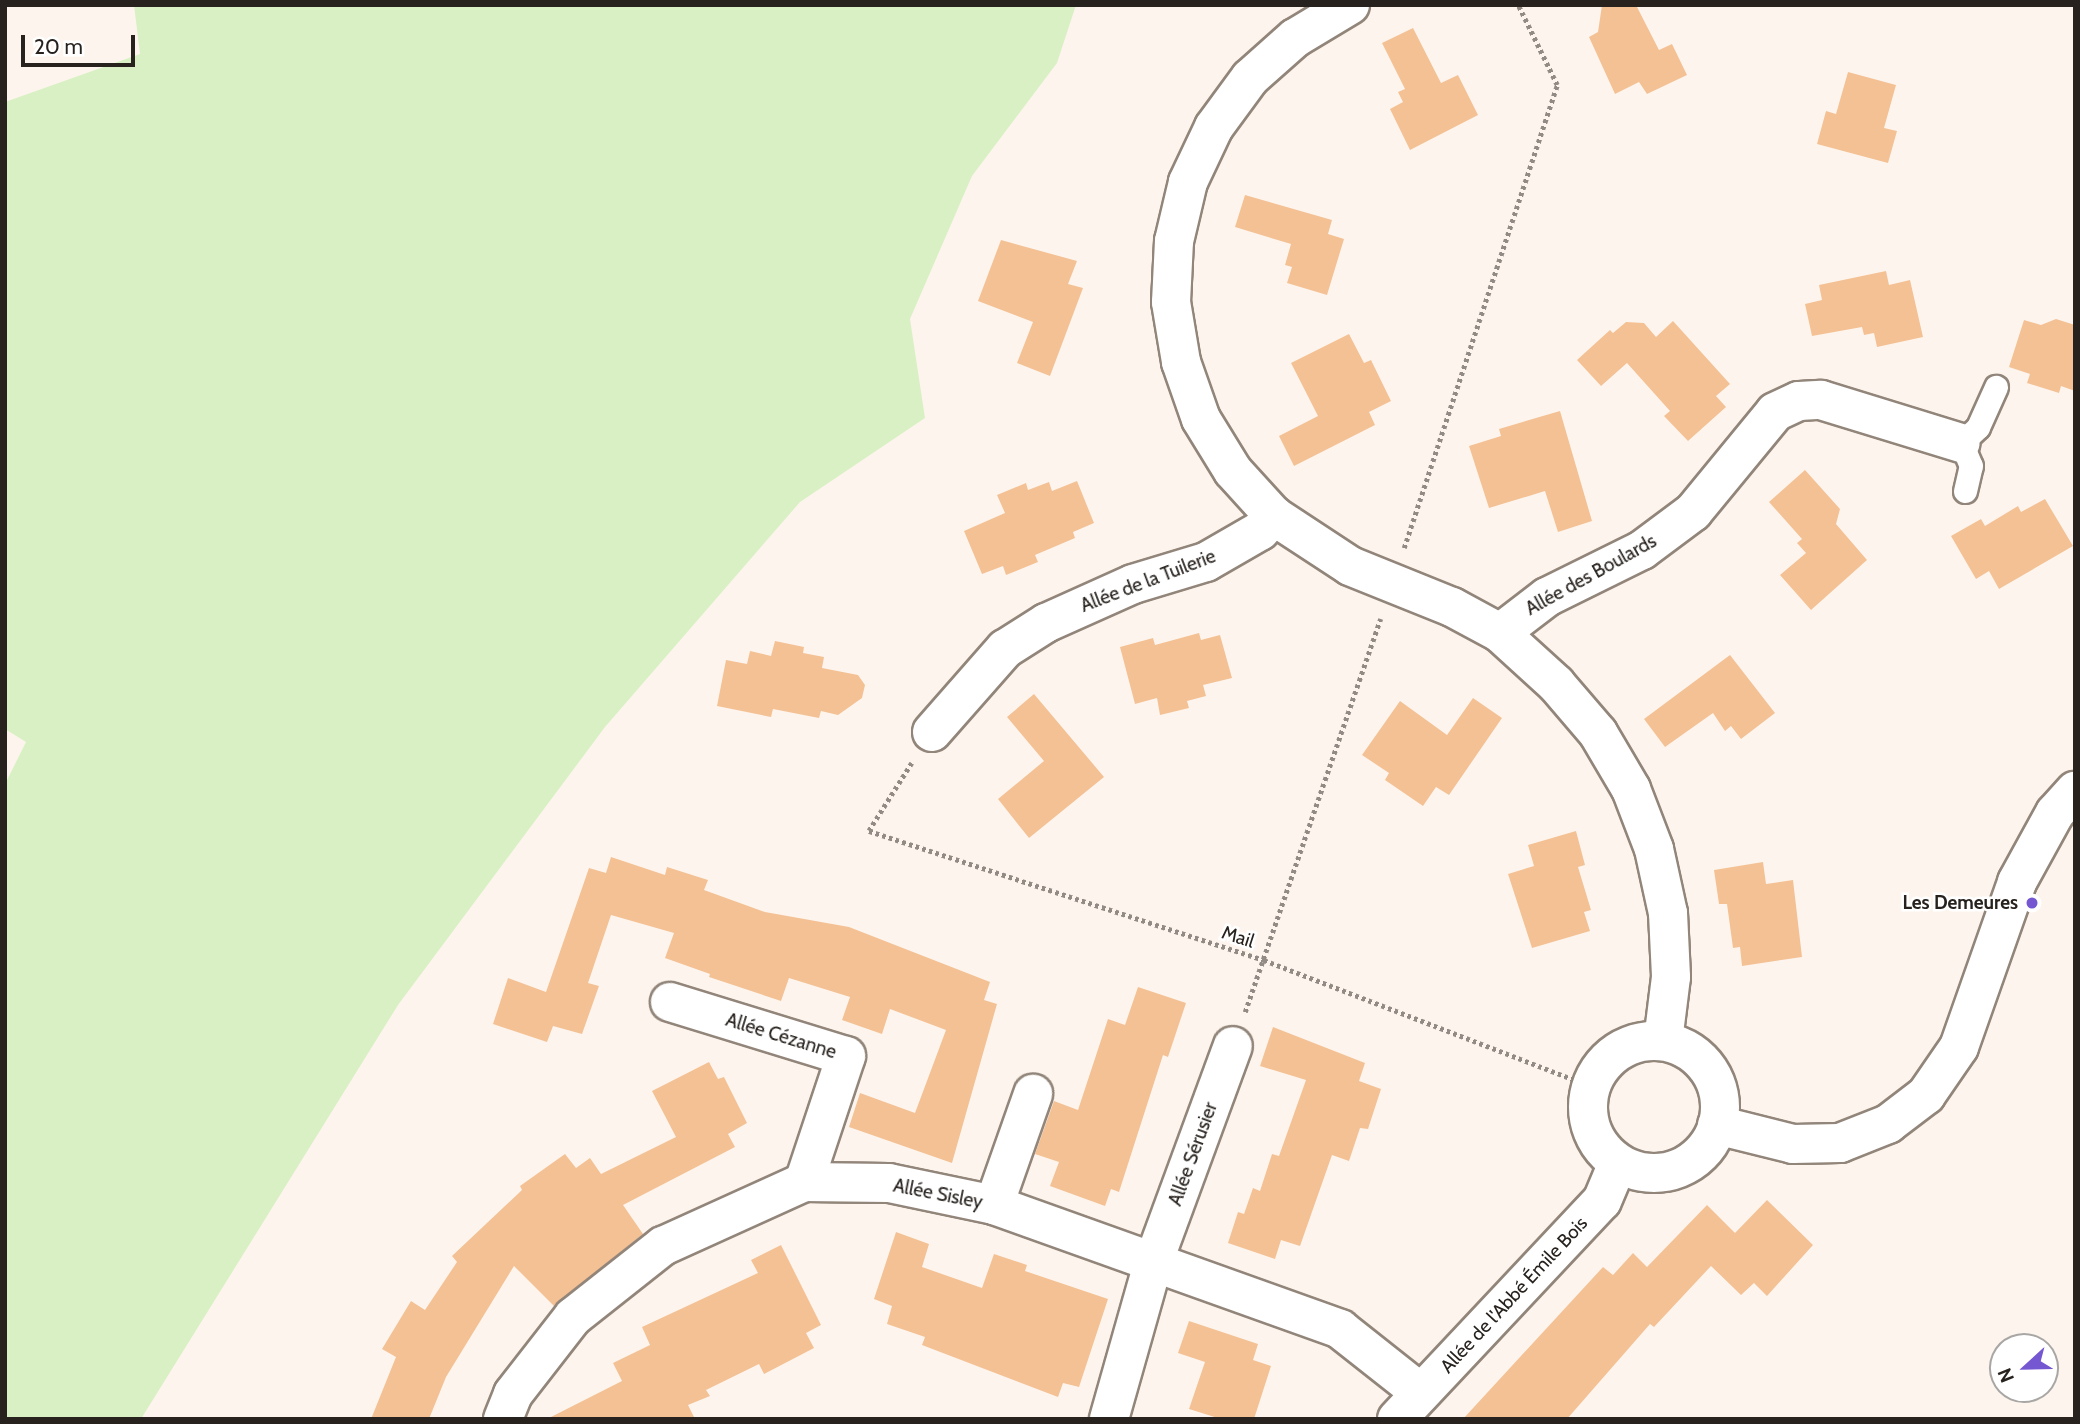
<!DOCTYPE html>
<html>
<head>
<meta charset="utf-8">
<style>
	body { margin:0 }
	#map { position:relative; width:2080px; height:1424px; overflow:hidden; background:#fdf5ed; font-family:Cabin,sans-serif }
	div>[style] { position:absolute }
	.green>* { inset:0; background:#d9f0c4 }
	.building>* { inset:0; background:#f4c195 }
	.path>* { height:4.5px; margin-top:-2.25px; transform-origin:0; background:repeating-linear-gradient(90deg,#928b85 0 3.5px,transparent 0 7px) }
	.roads { filter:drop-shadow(2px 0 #92857a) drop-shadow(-2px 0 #92857a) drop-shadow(0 2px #92857a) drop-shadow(0 -2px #92857a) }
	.lane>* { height:23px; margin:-11.5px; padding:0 11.5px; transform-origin:11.5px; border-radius:11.5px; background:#fff }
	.street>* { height:38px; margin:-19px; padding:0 19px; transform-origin:19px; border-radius:19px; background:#fff }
	.street>.ring { margin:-19px; padding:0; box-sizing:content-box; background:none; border:38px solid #fff; border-radius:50% }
	.dots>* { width:19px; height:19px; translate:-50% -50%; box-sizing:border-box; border:4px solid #fff; border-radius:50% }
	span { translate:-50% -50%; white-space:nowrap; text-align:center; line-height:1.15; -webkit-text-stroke:5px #fff; paint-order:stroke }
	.street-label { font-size:19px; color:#27221e }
	.poi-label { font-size:19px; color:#27221e; font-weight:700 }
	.right { translate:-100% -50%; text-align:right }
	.frame { position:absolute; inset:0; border:7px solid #27221e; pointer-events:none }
	.north { position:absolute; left:1989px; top:1333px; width:70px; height:70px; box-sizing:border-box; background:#fff; border:2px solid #a9a7a5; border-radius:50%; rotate:248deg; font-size:19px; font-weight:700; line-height:28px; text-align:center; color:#27221e }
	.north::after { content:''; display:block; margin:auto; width:24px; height:32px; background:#7557d1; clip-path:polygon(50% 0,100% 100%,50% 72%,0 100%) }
	.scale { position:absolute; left:21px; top:35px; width:114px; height:32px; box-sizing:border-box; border:4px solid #27221e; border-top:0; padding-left:9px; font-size:21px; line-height:24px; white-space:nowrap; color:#27221e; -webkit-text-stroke:5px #fff; paint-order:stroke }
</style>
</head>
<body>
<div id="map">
	<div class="green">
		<div style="clip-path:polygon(134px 5px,1076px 5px,1057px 63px,972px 176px,910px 319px,925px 418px,800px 502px,605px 727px,398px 1005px,141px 1419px,5px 1419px,5px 784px,26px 742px,5px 729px,5px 102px,140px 54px)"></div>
	</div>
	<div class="building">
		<div style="clip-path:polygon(1602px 5px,1636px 5px,1659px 50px,1672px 44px,1687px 75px,1647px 94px,1639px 82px,1615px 94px,1589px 37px,1598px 32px)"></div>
		<div style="clip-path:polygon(1413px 28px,1441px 83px,1458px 75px,1478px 115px,1410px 150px,1390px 109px,1403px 102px,1398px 92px,1405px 89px,1382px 43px)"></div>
		<div style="clip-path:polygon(1848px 72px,1896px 85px,1884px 128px,1897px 131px,1888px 163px,1817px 144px,1826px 111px,1836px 114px)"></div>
		<div style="clip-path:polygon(1245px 195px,1332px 220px,1328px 234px,1344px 239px,1327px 295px,1287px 283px,1292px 267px,1285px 265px,1291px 244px,1235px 227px)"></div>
		<div style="clip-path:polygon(1001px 240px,1077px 261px,1068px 284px,1083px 288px,1050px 376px,1017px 363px,1033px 322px,978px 301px)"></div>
		<div style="clip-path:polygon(1886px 271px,1889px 285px,1910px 280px,1923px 337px,1877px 347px,1874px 333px,1864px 335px,1862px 327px,1812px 336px,1805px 304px,1822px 300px,1819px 285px)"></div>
		<div style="clip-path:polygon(2056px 319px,2075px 325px,2075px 391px,2061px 386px,2059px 393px,2027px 383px,2030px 374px,2009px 367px,2024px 320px,2041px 325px)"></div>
		<div style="clip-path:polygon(1673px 321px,1730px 384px,1716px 396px,1726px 407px,1688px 441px,1664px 416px,1670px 411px,1627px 363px,1601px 386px,1577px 360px,1610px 330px,1613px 333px,1626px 322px,1644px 323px,1656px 337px)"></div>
		<div style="clip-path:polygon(1349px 334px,1364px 363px,1371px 360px,1391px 401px,1369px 412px,1375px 425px,1294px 466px,1279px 436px,1318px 416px,1291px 363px)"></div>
		<div style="clip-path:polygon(1560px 411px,1592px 521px,1558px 532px,1545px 491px,1489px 508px,1469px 446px,1501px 436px,1499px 429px)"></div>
		<div style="clip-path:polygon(1805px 470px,1840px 509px,1836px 524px,1867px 560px,1811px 610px,1780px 575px,1806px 553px,1797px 543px,1802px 539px,1769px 502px)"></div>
		<div style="clip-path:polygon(1077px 481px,1094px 523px,1073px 532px,1075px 538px,1035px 555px,1038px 562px,1006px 575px,1003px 566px,982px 574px,964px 531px,1005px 513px,997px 495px,1026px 483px,1028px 490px,1049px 482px,1052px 491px)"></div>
		<div style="clip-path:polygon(2045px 499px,2073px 546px,1999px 589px,1989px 571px,1976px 579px,1951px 536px,1981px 519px,1985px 526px,2018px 506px,2021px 512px)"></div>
		<div style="clip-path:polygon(1199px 633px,1201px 640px,1220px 635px,1232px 678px,1203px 685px,1206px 696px,1187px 701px,1189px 708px,1160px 715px,1157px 698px,1135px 704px,1120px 647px,1153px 638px,1155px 645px)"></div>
		<div style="clip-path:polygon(775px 641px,804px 647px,803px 653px,824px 657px,822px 668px,858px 675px,865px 685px,862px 698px,838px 715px,821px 711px,819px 718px,773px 709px,771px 717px,717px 706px,726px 660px,747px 664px,750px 651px,771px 656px)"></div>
		<div style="clip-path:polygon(1730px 655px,1775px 713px,1741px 739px,1731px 726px,1725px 731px,1713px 713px,1665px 747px,1644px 719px)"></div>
		<div style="clip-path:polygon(1034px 694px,1104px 777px,1029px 838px,998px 799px,1044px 761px,1007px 717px)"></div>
		<div style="clip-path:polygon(1473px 698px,1502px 718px,1449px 795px,1436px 787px,1423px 806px,1385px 780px,1389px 773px,1362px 755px,1400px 701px,1447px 735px)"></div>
		<div style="clip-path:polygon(1576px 831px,1585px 865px,1578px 867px,1591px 910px,1584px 912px,1590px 931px,1532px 948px,1508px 874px,1534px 866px,1528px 845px)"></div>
		<div style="clip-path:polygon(611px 857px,665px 875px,667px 867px,708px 880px,704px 890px,765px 912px,849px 927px,990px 982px,984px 1000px,997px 1004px,952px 1163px,849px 1127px,860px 1093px,915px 1113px,946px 1030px,890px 1009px,882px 1034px,842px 1020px,850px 997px,789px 978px,781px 1001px,709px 977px,710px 974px,665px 958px,674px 933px,611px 915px,588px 983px,599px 986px,582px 1034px,553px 1026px,547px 1042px,493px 1024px,508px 978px,546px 992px,589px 868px,606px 873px)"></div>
		<div style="clip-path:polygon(1763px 862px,1766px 884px,1793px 880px,1802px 957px,1742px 966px,1740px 947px,1733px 948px,1727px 904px,1719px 904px,1714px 870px)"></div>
		<div style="clip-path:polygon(1138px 987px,1186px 1003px,1168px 1057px,1163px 1055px,1119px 1192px,1111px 1189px,1105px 1206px,1050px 1186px,1059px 1162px,1035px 1154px,1054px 1101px,1078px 1110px,1108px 1019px,1125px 1025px)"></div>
		<div style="clip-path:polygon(1273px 1027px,1365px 1063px,1359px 1081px,1381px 1089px,1368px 1129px,1360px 1128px,1349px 1161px,1332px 1155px,1300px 1246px,1281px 1240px,1275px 1259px,1228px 1243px,1238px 1212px,1244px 1214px,1253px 1188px,1260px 1191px,1272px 1154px,1279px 1156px,1306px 1080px,1260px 1066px)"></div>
		<div style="clip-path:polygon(709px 1062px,718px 1079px,724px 1077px,747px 1123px,728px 1134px,735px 1147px,623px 1205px,643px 1234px,554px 1306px,514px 1266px,446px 1377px,429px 1419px,371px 1419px,396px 1357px,382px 1349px,411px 1301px,425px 1310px,457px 1262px,452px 1256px,522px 1190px,520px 1186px,565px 1154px,576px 1168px,590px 1158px,601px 1174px,676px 1137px,652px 1091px)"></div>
		<div style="clip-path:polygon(1767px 1200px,1813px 1245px,1767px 1296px,1754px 1283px,1741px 1295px,1711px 1266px,1654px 1327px,1650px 1324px,1567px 1419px,1463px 1419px,1603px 1267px,1613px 1275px,1633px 1253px,1647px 1267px,1707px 1205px,1735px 1233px)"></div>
		<div style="clip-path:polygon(896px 1232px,929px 1244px,922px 1267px,982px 1288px,994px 1254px,1027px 1265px,1025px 1271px,1108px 1299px,1079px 1387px,1063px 1383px,1058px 1397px,922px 1345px,925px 1337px,887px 1324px,892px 1306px,874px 1299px)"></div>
		<div style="clip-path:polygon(781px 1245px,821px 1325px,806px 1333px,814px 1348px,764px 1374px,759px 1364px,706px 1390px,710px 1396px,688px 1405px,695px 1419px,547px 1419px,622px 1381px,613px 1363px,650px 1345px,642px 1327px,758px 1273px,751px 1260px)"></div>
		<div style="clip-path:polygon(1189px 1321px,1258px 1344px,1253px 1360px,1271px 1366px,1254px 1419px,1221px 1419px,1189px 1409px,1205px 1362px,1178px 1353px)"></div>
	</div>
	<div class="path">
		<div style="left:1404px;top:548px;width:488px;rotate:-71.7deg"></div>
		<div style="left:1557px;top:85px;width:89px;rotate:-116deg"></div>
		<div style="left:912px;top:763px;width:80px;rotate:122.3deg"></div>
		<div style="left:869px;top:831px;width:416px;rotate:18.1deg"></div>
		<div style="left:1264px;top:960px;width:350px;rotate:21.1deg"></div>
		<div style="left:1245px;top:1012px;width:416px;rotate:-71deg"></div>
	</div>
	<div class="roads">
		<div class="lane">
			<div style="left:1965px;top:491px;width:26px;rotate:-77deg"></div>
			<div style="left:1971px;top:466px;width:25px;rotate:-113deg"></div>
			<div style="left:1961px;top:443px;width:23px;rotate:-43deg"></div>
			<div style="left:1978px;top:427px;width:44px;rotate:-65.8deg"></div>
		</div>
		<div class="street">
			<div style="left:1350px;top:5px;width:64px;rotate:149deg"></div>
			<div style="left:1295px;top:38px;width:60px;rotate:138.4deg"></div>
			<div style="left:1250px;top:78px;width:61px;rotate:126.3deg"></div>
			<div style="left:1214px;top:127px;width:61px;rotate:115.3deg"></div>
			<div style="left:1188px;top:182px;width:61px;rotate:103.3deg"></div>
			<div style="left:1174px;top:241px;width:61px;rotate:92.8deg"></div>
			<div style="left:1171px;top:302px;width:61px;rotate:80.5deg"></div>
			<div style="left:1181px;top:362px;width:60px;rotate:70.7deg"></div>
			<div style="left:1201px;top:419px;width:61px;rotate:58.4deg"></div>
			<div style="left:1233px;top:471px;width:61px;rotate:47.7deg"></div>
			<div style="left:1274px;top:516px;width:91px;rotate:33.3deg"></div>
			<div style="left:1350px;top:566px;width:110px;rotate:21.9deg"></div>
			<div style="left:1452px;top:607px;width:55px;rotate:28.4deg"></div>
			<div style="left:1500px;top:633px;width:76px;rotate:42.3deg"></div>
			<div style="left:1556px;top:684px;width:65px;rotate:49.4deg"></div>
			<div style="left:1598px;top:733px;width:65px;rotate:59.5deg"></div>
			<div style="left:1631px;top:789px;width:64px;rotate:69deg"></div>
			<div style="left:1654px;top:849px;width:66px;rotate:77.7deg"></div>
			<div style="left:1668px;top:913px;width:64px;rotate:87.3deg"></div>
			<div style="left:1671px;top:977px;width:64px;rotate:97.1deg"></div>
			<div style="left:1500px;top:633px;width:59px;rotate:-37.5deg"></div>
			<div style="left:1547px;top:597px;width:106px;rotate:-26.3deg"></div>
			<div style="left:1642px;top:550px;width:64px;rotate:-36.7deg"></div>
			<div style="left:1693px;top:512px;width:129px;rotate:-50.6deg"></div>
			<div style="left:1775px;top:412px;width:26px;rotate:-25deg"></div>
			<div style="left:1799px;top:401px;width:22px;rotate:-3deg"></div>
			<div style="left:1821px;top:400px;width:146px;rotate:17.1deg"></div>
			<div style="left:932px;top:732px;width:111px;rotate:-48.7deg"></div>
			<div style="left:1005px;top:649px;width:49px;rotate:-32.4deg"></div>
			<div style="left:1046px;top:623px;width:95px;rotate:-24.1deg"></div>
			<div style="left:1133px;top:584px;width:76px;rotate:-16.8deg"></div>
			<div style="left:1206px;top:562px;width:62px;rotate:-29.9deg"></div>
			<div style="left:1260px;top:531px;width:21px;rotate:-47deg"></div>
			<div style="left:670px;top:1002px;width:184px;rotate:17.1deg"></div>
			<div style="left:846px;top:1056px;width:133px;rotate:108.4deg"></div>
			<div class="ring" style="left:1588px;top:1041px;width:94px;height:94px"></div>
			<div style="left:1717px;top:1125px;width:78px;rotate:14deg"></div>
			<div style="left:1793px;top:1144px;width:47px;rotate:-1.2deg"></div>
			<div style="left:1840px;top:1143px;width:52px;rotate:-21.6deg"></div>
			<div style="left:1888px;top:1124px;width:48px;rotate:-37.3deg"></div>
			<div style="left:1926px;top:1095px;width:58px;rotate:-55.5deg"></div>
			<div style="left:1959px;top:1047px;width:175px;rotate:-70.6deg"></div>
			<div style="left:2017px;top:882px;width:79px;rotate:-61.2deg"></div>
			<div style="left:2055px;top:813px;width:30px;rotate:-48deg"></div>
			<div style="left:994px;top:1205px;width:118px;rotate:-70.6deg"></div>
			<div style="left:503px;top:1419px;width:27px;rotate:-68deg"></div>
			<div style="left:513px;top:1394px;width:98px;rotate:-52.1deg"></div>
			<div style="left:573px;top:1317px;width:115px;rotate:-38.3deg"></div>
			<div style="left:663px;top:1246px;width:155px;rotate:-24.4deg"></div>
			<div style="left:804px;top:1182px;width:85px;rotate:0.7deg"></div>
			<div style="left:889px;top:1183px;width:107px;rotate:11.8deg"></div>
			<div style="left:994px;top:1205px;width:368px;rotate:19.7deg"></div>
			<div style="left:1340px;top:1329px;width:103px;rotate:38.3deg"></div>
			<div style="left:1109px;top:1419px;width:162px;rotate:-74.2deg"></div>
			<div style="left:1153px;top:1263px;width:231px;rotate:-69.8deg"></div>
			<div style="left:1397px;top:1419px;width:299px;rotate:-46.8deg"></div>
			<div style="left:1602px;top:1201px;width:41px;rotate:-67.2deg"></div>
		</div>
	</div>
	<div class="dots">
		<div style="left:2032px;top:903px;background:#7557d1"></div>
	</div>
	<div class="street-label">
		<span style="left:1591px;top:575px;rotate:-29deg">Allée des Boulards</span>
		<span style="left:1148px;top:581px;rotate:-21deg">Allée de la Tuilerie</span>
		<span style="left:1238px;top:937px;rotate:18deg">Mail</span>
		<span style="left:781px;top:1036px;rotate:17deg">Allée Cézanne</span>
		<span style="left:1193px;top:1154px;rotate:-70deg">Allée Sérusier</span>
		<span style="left:938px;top:1194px;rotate:11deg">Allée Sisley</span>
		<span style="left:1514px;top:1295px;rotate:-47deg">Allée de l'Abbé Émile Bois</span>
	</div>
	<div class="poi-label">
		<span class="right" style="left:2018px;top:903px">Les Demeures</span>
	</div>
	<div class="frame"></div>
	<div class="north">N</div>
	<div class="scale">20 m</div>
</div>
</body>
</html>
